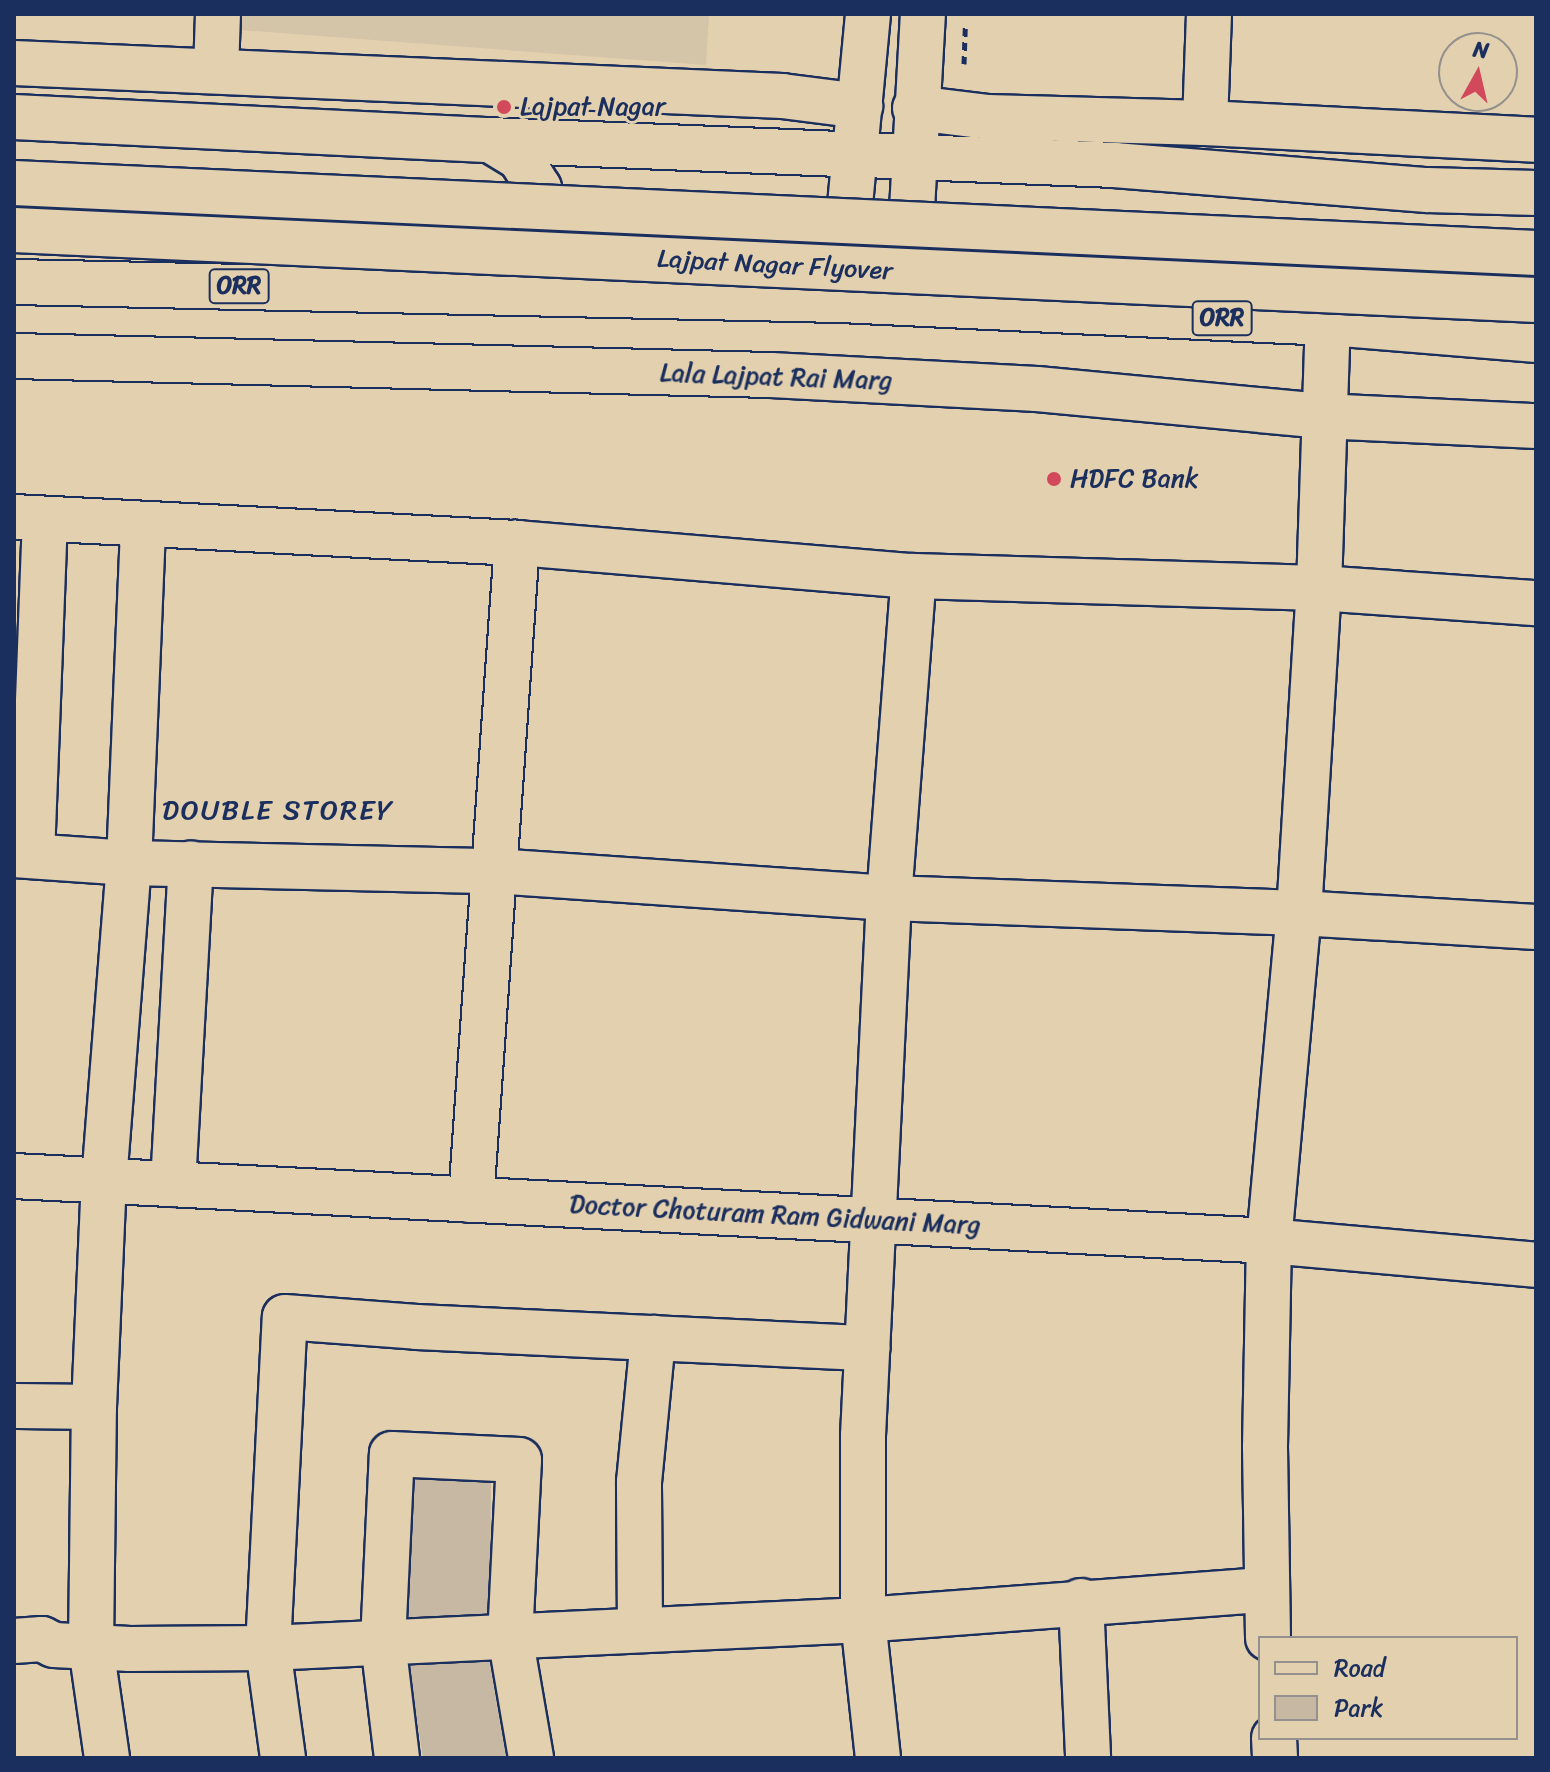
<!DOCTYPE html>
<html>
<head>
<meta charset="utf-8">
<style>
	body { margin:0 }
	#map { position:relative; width:1550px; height:1772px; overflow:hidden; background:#e3d0ae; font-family:Sriracha,sans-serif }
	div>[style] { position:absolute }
	.built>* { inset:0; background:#d4c4a8 }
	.green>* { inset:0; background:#c6b8a2 }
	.path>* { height:5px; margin-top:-2.5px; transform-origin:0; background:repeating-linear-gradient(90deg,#1b2f5e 0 8px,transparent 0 14px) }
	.roads { filter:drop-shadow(2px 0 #1b2f5e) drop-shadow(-2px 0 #1b2f5e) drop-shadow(0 2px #1b2f5e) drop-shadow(0 -2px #1b2f5e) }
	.minor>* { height:44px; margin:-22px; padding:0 22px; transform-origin:22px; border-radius:22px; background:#e3d0ae }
	.major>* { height:44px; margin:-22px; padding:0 22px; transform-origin:22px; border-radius:22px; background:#e3d0ae }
	.bridges { filter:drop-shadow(2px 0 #1b2f5e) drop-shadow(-2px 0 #1b2f5e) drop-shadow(0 2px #1b2f5e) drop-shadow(0 -2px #1b2f5e) }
	.major-bridge>* { height:44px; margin:-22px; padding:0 22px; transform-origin:22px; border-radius:22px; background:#e3d0ae }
	.dots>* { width:22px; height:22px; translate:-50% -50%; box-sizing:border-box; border:4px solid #e3d0ae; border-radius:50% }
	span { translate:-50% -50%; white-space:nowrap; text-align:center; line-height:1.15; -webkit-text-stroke:6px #e3d0ae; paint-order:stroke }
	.shield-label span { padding:2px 6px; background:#e3d0ae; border:2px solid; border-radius:6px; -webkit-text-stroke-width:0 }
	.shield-label { font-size:24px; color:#1b2f5e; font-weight:700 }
	.poi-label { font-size:26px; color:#1b2f5e }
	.left { translate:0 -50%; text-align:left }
	.street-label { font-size:26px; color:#1b2f5e }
	.neighbourhood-label { font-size:28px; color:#1b2f5e; letter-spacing:2px }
	.frame { position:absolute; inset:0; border:16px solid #1b2f5e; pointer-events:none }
	.legend { position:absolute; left:1258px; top:1636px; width:260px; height:104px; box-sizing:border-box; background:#e3d0ae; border:2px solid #93908e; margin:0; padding:10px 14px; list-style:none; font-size:24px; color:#1b2f5e }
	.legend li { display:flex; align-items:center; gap:16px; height:40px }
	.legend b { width:40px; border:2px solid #93908e }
	.north { position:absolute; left:1438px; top:32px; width:80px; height:80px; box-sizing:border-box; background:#e3d0ae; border:2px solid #93908e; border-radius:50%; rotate:8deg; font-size:22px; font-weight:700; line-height:32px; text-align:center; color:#1b2f5e }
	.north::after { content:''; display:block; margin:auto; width:28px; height:36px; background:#d1495b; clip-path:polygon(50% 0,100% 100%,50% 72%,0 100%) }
</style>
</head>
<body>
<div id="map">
	<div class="built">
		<div style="clip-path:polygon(239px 14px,709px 14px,706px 65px,239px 30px)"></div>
	</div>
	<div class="green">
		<div style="clip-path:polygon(411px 1473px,491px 1475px,490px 1623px,402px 1625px)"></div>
		<div style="clip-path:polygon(488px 1654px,506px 1758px,423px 1758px,408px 1661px)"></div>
	</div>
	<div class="path">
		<div style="left:964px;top:64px;width:37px;rotate:-88deg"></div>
	</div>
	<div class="roads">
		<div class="minor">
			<div style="left:14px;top:63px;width:769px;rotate:2.46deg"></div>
			<div style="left:782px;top:96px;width:79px;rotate:7.3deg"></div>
			<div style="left:216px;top:71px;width:57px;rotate:-88deg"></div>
			<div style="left:915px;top:108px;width:74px;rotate:7deg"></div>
			<div style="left:988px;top:117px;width:217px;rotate:1.6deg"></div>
			<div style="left:1205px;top:123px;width:331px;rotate:2.9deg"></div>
			<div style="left:1205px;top:123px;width:109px;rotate:-87.9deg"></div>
			<div style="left:909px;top:263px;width:249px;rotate:-86.8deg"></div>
			<div style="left:841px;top:300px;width:287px;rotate:-84.6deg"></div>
			<div style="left:14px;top:356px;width:757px;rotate:1.44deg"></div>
			<div style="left:771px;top:375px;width:266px;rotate:3deg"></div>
			<div style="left:1037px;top:389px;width:286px;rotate:5.4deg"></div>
			<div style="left:1322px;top:416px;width:214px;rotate:2.7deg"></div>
			<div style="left:14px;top:517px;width:504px;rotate:2.96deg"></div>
			<div style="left:517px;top:543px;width:398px;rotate:4.8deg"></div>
			<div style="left:914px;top:576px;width:405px;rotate:1.7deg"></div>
			<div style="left:1319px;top:588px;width:218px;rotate:4deg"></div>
			<div style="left:14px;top:855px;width:115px;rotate:4deg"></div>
			<div style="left:129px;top:863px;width:365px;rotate:1.3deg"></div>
			<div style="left:494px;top:871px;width:396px;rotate:3.9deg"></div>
			<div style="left:889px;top:898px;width:410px;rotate:2.1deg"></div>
			<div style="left:1299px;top:913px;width:237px;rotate:3.4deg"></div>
			<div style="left:32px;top:856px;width:337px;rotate:-87.8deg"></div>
			<div style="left:14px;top:1176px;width:1257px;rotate:2.96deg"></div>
			<div style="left:1269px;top:1241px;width:268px;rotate:5.1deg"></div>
			<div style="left:173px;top:1184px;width:321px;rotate:-86.8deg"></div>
			<div style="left:471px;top:1200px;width:659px;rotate:-85.99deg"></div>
			<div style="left:14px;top:1406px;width:80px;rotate:0.7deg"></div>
			<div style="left:1081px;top:1601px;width:157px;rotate:87.4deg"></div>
			<div style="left:640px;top:1630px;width:148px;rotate:-90.4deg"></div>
			<div style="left:639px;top:1482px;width:145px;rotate:-84.4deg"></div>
			<div style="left:1268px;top:1638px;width:191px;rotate:-90.9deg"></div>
			<div style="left:1265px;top:1447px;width:206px;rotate:-88.9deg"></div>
			<div style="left:1269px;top:1241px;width:329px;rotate:-84.8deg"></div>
			<div style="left:1299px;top:913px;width:326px;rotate:-86.5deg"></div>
			<div style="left:1319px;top:588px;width:265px;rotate:-88.1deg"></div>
			<div style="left:14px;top:1641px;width:28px;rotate:-4deg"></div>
			<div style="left:42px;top:1639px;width:13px;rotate:27deg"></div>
			<div style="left:54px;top:1645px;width:76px;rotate:3deg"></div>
			<div style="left:130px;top:1649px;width:138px;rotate:-0.4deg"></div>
			<div style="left:268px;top:1648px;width:596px;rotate:-2.69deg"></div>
			<div style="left:863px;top:1620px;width:403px;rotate:-4.3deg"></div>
			<div style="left:1274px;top:1738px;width:20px;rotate:87deg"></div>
			<div style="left:107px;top:1758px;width:112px;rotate:-98.2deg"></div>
			<div style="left:91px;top:1647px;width:240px;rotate:-89.3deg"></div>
			<div style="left:94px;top:1407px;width:226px;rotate:-87.5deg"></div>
			<div style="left:104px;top:1181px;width:319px;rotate:-85.5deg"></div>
			<div style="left:129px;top:863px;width:337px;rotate:-87.6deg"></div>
			<div style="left:283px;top:1758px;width:111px;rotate:-97.8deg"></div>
			<div style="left:268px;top:1648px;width:331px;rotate:-87.1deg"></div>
			<div style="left:285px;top:1317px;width:132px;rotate:4.3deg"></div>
			<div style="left:417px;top:1327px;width:451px;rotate:2.7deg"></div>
			<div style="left:397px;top:1758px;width:117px;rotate:-96.9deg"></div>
			<div style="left:383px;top:1642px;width:188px;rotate:-87.3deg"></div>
			<div style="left:392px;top:1454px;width:127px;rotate:2.7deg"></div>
			<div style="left:519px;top:1460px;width:176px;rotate:92.9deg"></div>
			<div style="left:510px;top:1636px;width:124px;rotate:80.2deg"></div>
			<div style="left:878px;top:1758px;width:139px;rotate:-96.2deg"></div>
			<div style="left:863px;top:1620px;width:184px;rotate:-90deg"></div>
			<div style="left:863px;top:1436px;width:539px;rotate:-87.23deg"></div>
			<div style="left:889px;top:898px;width:323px;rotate:-85.6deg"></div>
		</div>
		<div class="major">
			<div style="left:14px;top:117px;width:477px;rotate:2.8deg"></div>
			<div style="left:490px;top:140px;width:35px;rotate:31deg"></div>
			<div style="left:520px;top:158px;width:36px;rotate:58deg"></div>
			<div style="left:539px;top:188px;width:17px;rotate:77deg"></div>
			<div style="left:543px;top:205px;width:38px;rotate:101deg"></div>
			<div style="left:490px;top:140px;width:625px;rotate:2.29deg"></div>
			<div style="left:1114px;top:165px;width:314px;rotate:4.6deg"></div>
			<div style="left:1427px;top:190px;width:109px;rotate:1.6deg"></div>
			<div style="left:14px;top:282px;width:827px;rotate:1.25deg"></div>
			<div style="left:841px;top:300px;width:488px;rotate:2.7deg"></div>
			<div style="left:1328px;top:323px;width:209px;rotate:4.7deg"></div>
		</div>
	</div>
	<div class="bridges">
		<div class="major-bridge">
			<div style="left:14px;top:183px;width:1524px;rotate:2.63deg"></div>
			<div style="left:14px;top:230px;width:1524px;rotate:2.63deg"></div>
		</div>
	</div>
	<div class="dots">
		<div style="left:504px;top:107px;background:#d1495b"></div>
		<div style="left:1054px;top:479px;background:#d1495b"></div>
	</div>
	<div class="shield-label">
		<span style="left:239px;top:286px">ORR</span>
		<span style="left:1222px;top:318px">ORR</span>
	</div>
	<div class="poi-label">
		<span class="left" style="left:520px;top:107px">Lajpat Nagar</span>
		<span class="left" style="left:1070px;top:479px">HDFC Bank</span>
	</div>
	<div class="street-label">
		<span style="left:775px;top:265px;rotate:3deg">Lajpat Nagar Flyover</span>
		<span style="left:776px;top:377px;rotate:2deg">Lala Lajpat Rai Marg</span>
		<span style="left:775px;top:1215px;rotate:3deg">Doctor Choturam Ram Gidwani Marg</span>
	</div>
	<div class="neighbourhood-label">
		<span style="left:278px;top:810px">DOUBLE STOREY</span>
	</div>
	<div class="frame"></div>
	<ul class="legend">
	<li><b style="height:10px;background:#e3d0ae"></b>Road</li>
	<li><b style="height:22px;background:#c6b8a2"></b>Park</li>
	</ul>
	<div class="north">N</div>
</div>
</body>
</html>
